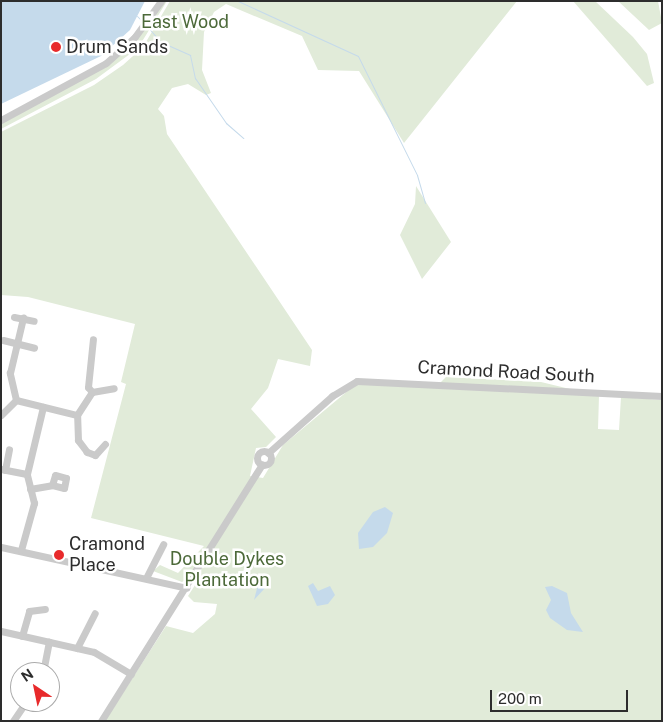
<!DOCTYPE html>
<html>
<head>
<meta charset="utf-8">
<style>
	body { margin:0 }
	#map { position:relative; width:663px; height:722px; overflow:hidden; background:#fff; font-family:"Public Sans",sans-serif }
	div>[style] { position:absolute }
	.green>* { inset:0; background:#e1ebd9 }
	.water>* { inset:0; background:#c5daeb }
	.stream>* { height:1px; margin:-0.5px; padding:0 0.5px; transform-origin:0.5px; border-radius:0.5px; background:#c5daeb }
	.minor>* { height:7px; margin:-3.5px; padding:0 3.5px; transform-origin:3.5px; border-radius:3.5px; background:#cacaca }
	.minor>.ring { margin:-3.5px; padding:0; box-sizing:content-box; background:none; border:7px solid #cacaca; border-radius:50% }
	.dots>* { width:14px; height:14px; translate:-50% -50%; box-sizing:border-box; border:2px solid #fff; border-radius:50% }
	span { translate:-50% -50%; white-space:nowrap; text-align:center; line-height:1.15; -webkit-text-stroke:5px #fff; paint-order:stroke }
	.park-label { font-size:18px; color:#4c6939 }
	.poi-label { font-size:18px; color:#2d2d2d }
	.left { translate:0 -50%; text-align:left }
	.street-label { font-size:18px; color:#2d2d2d }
	.frame { position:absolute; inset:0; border:2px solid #2d2d2d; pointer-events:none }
	.north { position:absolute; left:10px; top:662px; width:50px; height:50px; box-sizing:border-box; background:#fff; border:1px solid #ababab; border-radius:50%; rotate:326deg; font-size:14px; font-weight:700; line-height:20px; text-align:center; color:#2d2d2d }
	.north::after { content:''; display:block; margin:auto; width:18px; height:22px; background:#e82a2b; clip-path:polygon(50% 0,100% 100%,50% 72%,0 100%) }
	.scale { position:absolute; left:490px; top:690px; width:138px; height:22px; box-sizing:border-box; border:2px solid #2d2d2d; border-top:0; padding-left:6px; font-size:15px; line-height:18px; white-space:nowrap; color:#2d2d2d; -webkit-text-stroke:4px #fff; paint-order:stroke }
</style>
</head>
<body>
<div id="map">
	<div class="green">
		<div style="clip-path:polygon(162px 1px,167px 1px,138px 48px,96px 79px,1px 129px,1px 123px,109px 63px)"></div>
		<div style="clip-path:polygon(170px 1px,517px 1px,404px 143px,359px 71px,318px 70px,302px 36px,226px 4px,214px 12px,204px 32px,202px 70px,211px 93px,206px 95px,188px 84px,172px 88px,158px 109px,164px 116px,167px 134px,312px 350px,310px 366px,278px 359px,268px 388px,251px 409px,276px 437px,266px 447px,256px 448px,250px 476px,263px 478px,283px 445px,356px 384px,438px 385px,446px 377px,541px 382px,599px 396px,598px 429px,619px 430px,621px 397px,662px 400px,662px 721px,105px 721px,166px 626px,193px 633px,215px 614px,217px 604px,194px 602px,188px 596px,197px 582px,190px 577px,182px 582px,153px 571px,160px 565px,178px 573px,204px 546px,91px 518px,126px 384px,121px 382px,135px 324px,28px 297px,1px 295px,1px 132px,94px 85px,123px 65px,143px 47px)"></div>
		<div style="clip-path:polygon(573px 1px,595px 1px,633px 37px,647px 54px,654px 83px,647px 86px)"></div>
		<div style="clip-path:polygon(618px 1px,658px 1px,662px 23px,649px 30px)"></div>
		<div style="clip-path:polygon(416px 186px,451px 242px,422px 279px,400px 235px,415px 204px)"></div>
	</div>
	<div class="water">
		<div style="clip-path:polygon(1px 1px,145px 1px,130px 30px,101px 56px,1px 104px)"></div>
		<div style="clip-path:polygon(385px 507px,393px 513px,387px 533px,373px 547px,359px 549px,358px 533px,373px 512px)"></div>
		<div style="clip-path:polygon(266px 575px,265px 588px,254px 600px,259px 581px)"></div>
		<div style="clip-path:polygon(313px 583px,318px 591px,330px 586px,335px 595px,328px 604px,317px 606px,308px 586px)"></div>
		<div style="clip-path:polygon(552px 586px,567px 593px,571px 613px,583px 632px,567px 630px,550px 618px,546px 610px,551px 600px,545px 587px)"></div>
	</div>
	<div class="stream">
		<div style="left:238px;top:1px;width:132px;rotate:24.6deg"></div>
		<div style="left:358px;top:56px;width:133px;rotate:63.6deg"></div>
		<div style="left:417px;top:175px;width:29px;rotate:74deg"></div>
		<div style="left:137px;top:16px;width:8px;rotate:45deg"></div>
		<div style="left:146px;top:25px;width:23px;rotate:49deg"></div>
		<div style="left:161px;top:42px;width:32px;rotate:24deg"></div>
		<div style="left:190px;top:55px;width:24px;rotate:78deg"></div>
		<div style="left:195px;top:78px;width:55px;rotate:55.4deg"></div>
		<div style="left:226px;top:123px;width:23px;rotate:41deg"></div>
	</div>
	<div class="minor">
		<div style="left:1px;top:120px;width:119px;rotate:-28.5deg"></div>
		<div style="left:106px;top:63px;width:38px;rotate:-42deg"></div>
		<div style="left:134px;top:38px;width:46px;rotate:-53.9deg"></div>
		<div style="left:14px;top:317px;width:20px;rotate:11deg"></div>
		<div style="left:3px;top:340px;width:32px;rotate:14deg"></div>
		<div style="left:92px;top:392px;width:6px;rotate:-129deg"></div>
		<div style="left:88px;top:387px;width:48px;rotate:-84.1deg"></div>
		<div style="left:16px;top:400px;width:63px;rotate:13.8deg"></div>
		<div style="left:1px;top:415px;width:21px;rotate:-45deg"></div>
		<div style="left:16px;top:400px;width:28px;rotate:-103deg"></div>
		<div style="left:10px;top:373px;width:57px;rotate:-76.7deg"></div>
		<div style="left:105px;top:444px;width:15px;rotate:132deg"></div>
		<div style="left:95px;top:455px;width:9px;rotate:-159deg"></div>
		<div style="left:87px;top:452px;width:15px;rotate:-127deg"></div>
		<div style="left:78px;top:440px;width:25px;rotate:-92deg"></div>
		<div style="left:77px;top:415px;width:27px;rotate:-57deg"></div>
		<div style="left:92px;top:392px;width:22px;rotate:-10deg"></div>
		<div class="ring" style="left:257px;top:451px;width:7px;height:7px"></div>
		<div style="left:268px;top:453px;width:86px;rotate:-41.7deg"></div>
		<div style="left:332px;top:396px;width:29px;rotate:-31deg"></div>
		<div style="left:357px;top:381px;width:305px;rotate:2.8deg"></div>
		<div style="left:1px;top:469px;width:26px;rotate:11deg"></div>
		<div style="left:5px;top:470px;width:21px;rotate:-79deg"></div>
		<div style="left:55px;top:475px;width:11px;rotate:15deg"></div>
		<div style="left:66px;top:478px;width:10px;rotate:101deg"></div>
		<div style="left:64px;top:488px;width:12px;rotate:-166deg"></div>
		<div style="left:52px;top:485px;width:10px;rotate:-73deg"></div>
		<div style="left:30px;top:489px;width:22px;rotate:-10deg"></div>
		<div style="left:1px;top:547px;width:190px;rotate:12.4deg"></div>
		<div style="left:21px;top:550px;width:49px;rotate:-74.5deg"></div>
		<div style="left:34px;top:503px;width:30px;rotate:-104deg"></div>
		<div style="left:27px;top:474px;width:69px;rotate:-76.6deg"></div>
		<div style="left:146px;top:578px;width:38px;rotate:-63deg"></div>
		<div style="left:1px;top:631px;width:95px;rotate:12.7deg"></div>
		<div style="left:94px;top:652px;width:43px;rotate:30.7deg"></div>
		<div style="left:22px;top:636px;width:26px;rotate:-74deg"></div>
		<div style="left:29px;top:611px;width:16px;rotate:-7deg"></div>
		<div style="left:77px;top:648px;width:39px;rotate:-63deg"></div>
		<div style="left:43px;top:672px;width:31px;rotate:-79deg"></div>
		<div style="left:13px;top:721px;width:23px;rotate:-56deg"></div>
		<div style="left:101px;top:721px;width:303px;rotate:-57.9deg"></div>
	</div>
	<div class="dots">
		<div style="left:56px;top:47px;background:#e82a2b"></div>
		<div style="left:59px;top:555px;background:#e82a2b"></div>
	</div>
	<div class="park-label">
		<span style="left:185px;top:22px">East Wood</span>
		<span style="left:227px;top:570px">Double Dykes<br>Plantation</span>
	</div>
	<div class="poi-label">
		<span class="left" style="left:66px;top:47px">Drum Sands</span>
		<span class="left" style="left:69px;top:555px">Cramond<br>Place</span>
	</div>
	<div class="street-label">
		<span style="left:506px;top:372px;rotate:3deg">Cramond Road South</span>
	</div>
	<div class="frame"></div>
	<div class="north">N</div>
	<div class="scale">200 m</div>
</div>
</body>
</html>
